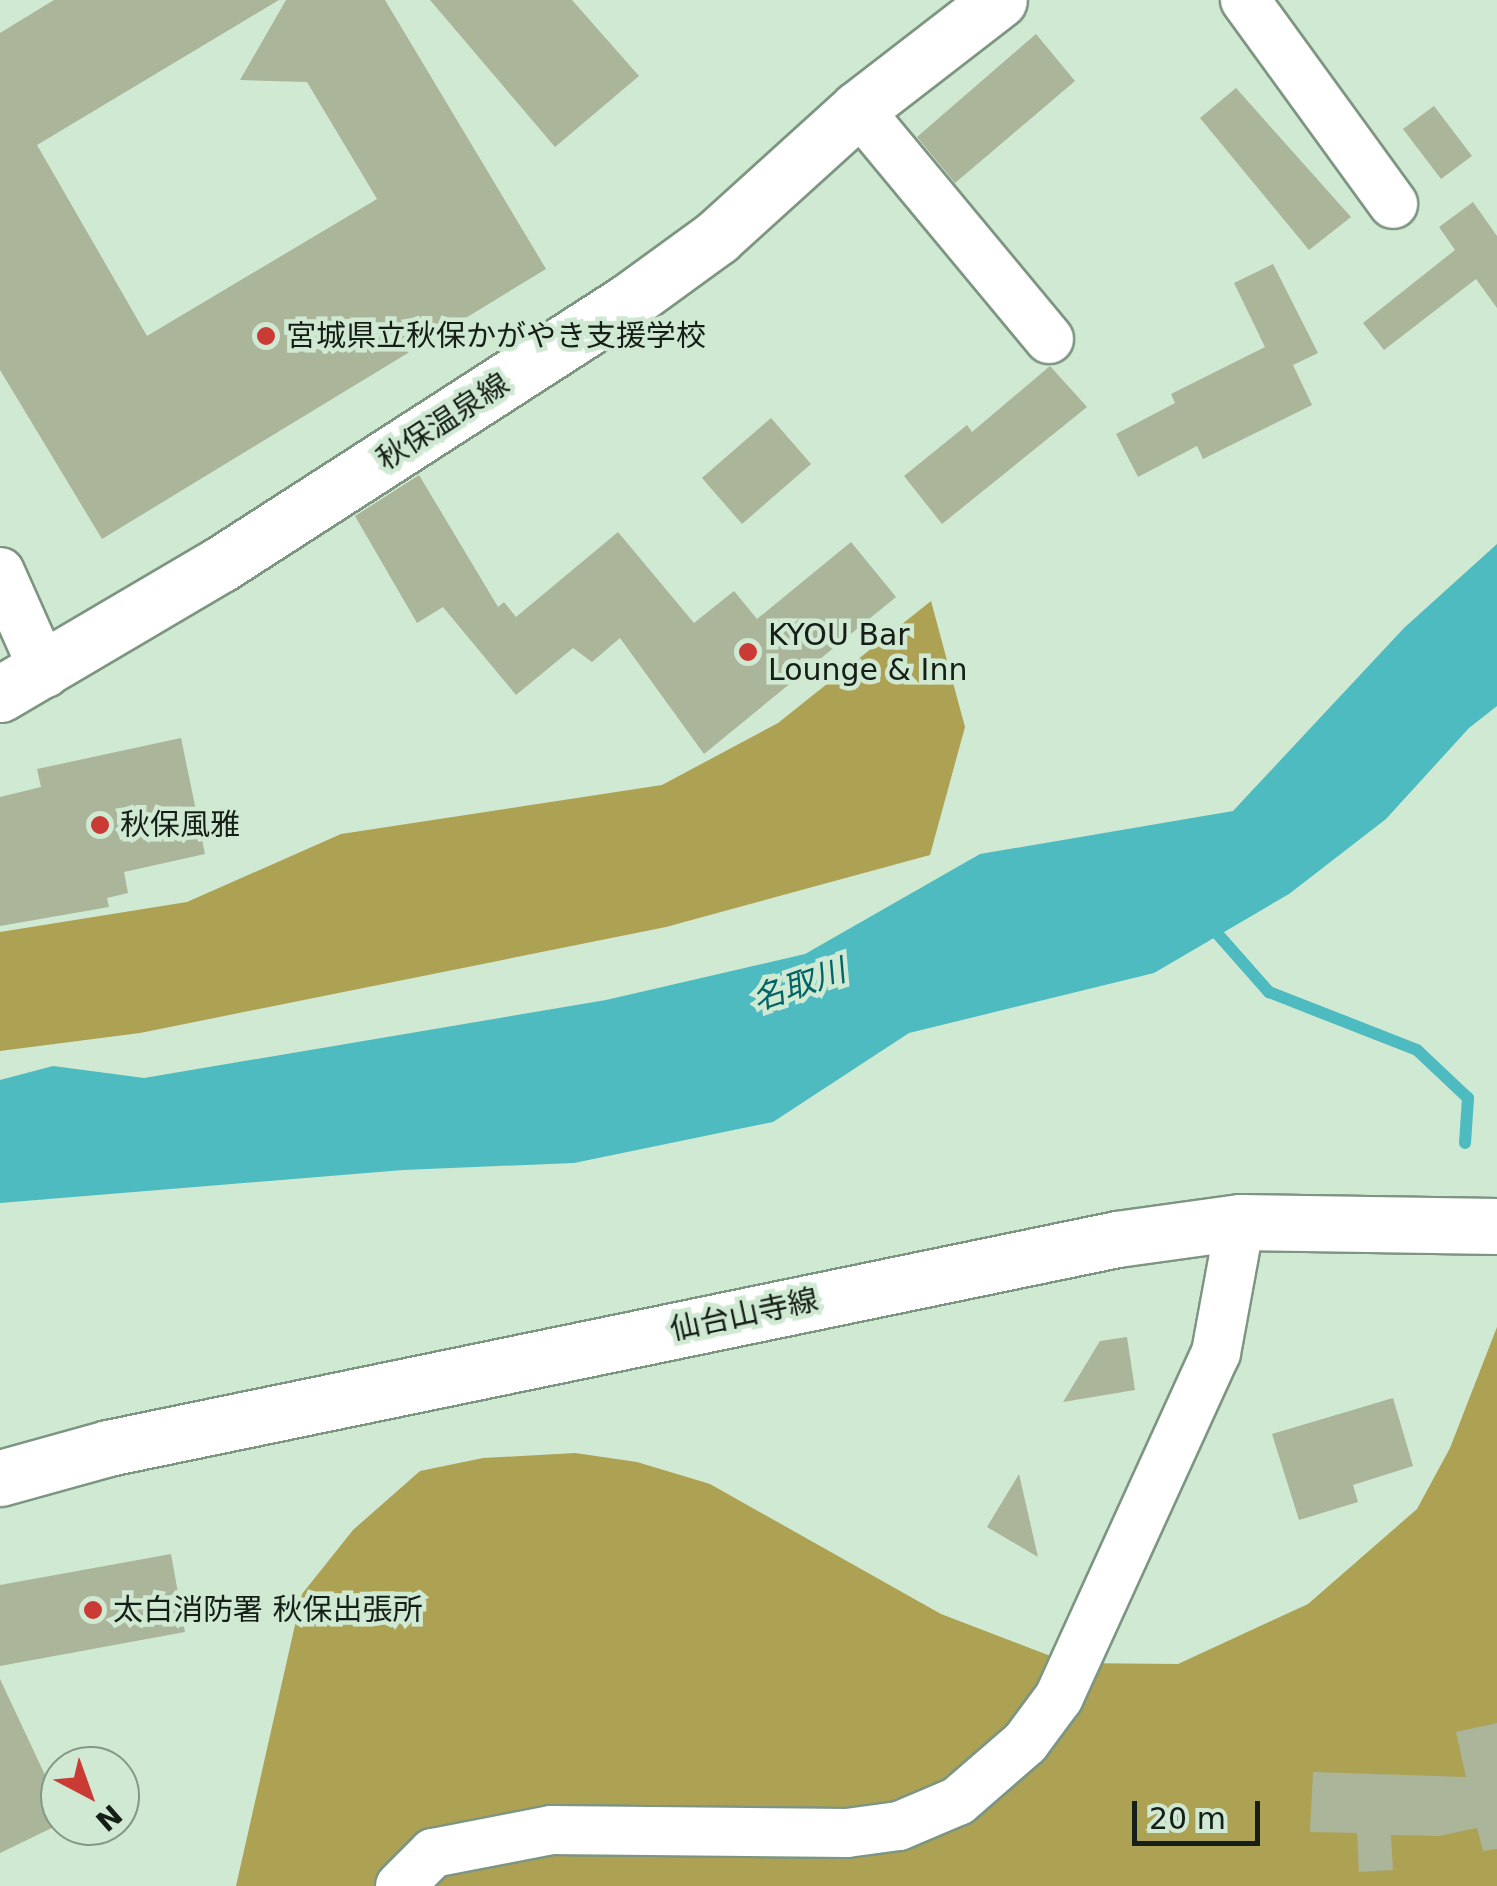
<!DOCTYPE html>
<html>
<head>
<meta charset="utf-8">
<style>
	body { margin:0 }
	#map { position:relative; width:1497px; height:1886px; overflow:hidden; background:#d0e9d3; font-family:"DejaVu Sans","Noto Sans JP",sans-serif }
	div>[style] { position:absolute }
	.forest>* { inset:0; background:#ada154 }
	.water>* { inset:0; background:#4dbbbf }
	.stream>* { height:12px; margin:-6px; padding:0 6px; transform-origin:6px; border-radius:6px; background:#4dbbbf }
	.building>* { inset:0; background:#aab59a }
	.roads { filter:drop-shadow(2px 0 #7d9581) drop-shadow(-2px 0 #7d9581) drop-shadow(0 2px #7d9581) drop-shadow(0 -2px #7d9581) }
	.minor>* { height:48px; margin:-24px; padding:0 24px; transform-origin:24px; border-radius:24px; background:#fff }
	.major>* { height:55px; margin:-27.5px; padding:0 27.5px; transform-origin:27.5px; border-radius:27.5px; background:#fff }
	.dots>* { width:28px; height:28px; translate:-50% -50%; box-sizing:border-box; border:5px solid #d0e9d3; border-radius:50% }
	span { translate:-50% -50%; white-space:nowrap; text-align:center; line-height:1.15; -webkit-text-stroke:9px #d0e9d3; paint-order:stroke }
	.poi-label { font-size:30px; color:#151e17 }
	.left { translate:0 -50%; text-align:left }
	.street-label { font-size:30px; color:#151e17 }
	.water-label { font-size:32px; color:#016567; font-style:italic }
	.north { position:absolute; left:40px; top:1746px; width:100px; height:100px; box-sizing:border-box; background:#d0e9d3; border:2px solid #859888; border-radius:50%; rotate:139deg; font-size:28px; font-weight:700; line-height:40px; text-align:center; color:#151e17 }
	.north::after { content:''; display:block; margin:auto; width:35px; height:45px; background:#c93b34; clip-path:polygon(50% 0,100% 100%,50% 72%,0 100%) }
	.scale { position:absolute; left:1132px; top:1801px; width:128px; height:45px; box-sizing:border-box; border:5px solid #151e17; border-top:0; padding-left:12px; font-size:30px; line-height:35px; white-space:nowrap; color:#151e17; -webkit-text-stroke:8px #d0e9d3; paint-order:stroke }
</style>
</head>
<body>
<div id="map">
	<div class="forest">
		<div style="clip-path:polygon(931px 601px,965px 727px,930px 855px,666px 927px,140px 1033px,0 1051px,0 932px,187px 902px,341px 834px,662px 785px,778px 723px)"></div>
		<div style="clip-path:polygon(1497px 1327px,1497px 1886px,236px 1886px,302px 1594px,353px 1530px,420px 1471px,483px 1458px,575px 1453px,637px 1462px,710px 1484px,941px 1614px,1069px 1663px,1178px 1664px,1308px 1604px,1417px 1509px,1450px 1448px)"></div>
	</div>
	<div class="water">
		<div style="clip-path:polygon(1497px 544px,1497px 706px,1469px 728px,1386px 819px,1289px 894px,1154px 973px,909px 1033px,773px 1122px,574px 1163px,403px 1170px,0 1203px,0 1080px,53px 1066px,144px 1078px,606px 1000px,805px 954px,980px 854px,1233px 811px,1404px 628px)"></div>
	</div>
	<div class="stream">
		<div style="left:1207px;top:922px;width:94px;rotate:48.5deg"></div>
		<div style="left:1269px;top:992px;width:159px;rotate:21.4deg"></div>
		<div style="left:1417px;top:1050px;width:70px;rotate:43.3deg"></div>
		<div style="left:1468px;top:1098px;width:45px;rotate:93.8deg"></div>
	</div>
	<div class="building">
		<div style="clip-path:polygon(54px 0,279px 0,37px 145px,147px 336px,377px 199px,307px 82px,240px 80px,286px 0,385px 0,546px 269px,102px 539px,0 370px,0 33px)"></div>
		<div style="clip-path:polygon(430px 0,572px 0,639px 76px,555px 147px)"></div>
		<div style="clip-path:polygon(1036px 34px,1075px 81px,955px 183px,917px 137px)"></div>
		<div style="clip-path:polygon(1236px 88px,1351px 217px,1309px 250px,1200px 118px)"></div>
		<div style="clip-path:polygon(1434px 106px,1472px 156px,1441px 179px,1403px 129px)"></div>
		<div style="clip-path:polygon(1473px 202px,1497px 236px,1497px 308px,1476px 279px,1384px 350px,1363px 323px,1455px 250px,1439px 227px)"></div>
		<div style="clip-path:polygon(1273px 264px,1318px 353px,1293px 365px,1312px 405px,1203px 459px,1197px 446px,1138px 477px,1116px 434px,1175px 403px,1171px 394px,1265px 347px,1234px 283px)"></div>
		<div style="clip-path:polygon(1050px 366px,1087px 407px,942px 524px,904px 476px,967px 425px,972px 432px)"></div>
		<div style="clip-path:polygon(771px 418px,811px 464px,742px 524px,702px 478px)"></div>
		<div style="clip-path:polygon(419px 475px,498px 607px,504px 602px,516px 617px,618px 532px,694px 623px,734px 591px,757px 619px,851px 542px,896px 597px,704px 754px,620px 638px,592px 662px,573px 648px,516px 695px,443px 607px,417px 623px,355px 516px)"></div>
		<div style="clip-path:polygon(181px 738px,205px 854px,124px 872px,128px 893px,107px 898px,109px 907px,0 926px,0 797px,41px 787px,37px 769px)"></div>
		<div style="clip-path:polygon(1127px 1337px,1135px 1390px,1063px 1402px,1100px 1341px)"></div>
		<div style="clip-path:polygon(1393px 1398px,1413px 1466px,1353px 1485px,1358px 1502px,1299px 1520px,1272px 1434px)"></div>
		<div style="clip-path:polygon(1019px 1474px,1038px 1557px,987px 1527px)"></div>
		<div style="clip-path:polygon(171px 1554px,185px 1632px,0 1666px,0 1585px)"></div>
		<div style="clip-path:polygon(0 1679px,60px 1807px,60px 1824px,0 1853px)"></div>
		<div style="clip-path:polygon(1497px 1723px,1497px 1849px,1483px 1851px,1477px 1828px,1439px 1836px,1391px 1835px,1393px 1870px,1359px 1872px,1357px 1833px,1310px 1832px,1313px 1772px,1466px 1777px,1456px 1732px)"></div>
	</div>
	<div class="roads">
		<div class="minor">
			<div style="left:1245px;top:0;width:252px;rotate:54deg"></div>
			<div style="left:858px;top:109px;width:299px;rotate:50.3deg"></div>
			<div style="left:0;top:572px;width:111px;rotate:66deg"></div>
			<div style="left:400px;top:1886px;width:47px;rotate:-45deg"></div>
			<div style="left:433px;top:1853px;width:120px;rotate:-11deg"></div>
			<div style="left:551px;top:1830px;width:296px;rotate:0.6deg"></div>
			<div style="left:847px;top:1833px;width:52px;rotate:-7.7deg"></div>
			<div style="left:899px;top:1826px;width:64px;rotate:-23deg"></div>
			<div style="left:958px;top:1801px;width:89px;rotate:-40.9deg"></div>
			<div style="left:1025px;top:1743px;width:57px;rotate:-53.5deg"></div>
			<div style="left:1059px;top:1697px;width:378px;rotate:-65.5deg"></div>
			<div style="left:1216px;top:1353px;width:133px;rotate:-79.6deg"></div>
		</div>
		<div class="major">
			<div style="left:0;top:694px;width:256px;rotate:-30.5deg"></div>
			<div style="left:221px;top:564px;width:485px;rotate:-32.8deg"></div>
			<div style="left:629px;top:301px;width:109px;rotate:-36deg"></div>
			<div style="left:717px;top:237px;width:190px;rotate:-42.2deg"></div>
			<div style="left:858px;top:109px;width:178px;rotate:-37.7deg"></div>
			<div style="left:0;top:1478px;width:112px;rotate:-15.5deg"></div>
			<div style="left:108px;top:1448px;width:1030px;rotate:-11.7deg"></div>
			<div style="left:1117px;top:1239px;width:124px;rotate:-7.9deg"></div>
			<div style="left:1240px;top:1222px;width:257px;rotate:0.9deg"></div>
		</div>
	</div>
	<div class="dots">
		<div style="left:266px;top:336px;background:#c93b34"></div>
		<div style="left:748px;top:652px;background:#c93b34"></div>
		<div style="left:100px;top:825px;background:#c93b34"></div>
		<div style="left:93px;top:1610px;background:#c93b34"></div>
	</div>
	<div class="poi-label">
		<span class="left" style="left:286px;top:336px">宮城県立秋保かがやき支援学校</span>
		<span class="left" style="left:768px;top:652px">KYOU Bar<br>Lounge &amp; Inn</span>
		<span class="left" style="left:120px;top:825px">秋保風雅</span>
		<span class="left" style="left:113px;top:1610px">太白消防署 秋保出張所</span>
	</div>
	<div class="street-label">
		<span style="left:443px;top:422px;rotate:-33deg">秋保温泉線</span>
		<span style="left:744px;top:1315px;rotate:-12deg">仙台山寺線</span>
	</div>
	<div class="water-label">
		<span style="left:799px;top:985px;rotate:-19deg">名取川</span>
	</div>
	<div class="north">N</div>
	<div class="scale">20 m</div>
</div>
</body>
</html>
